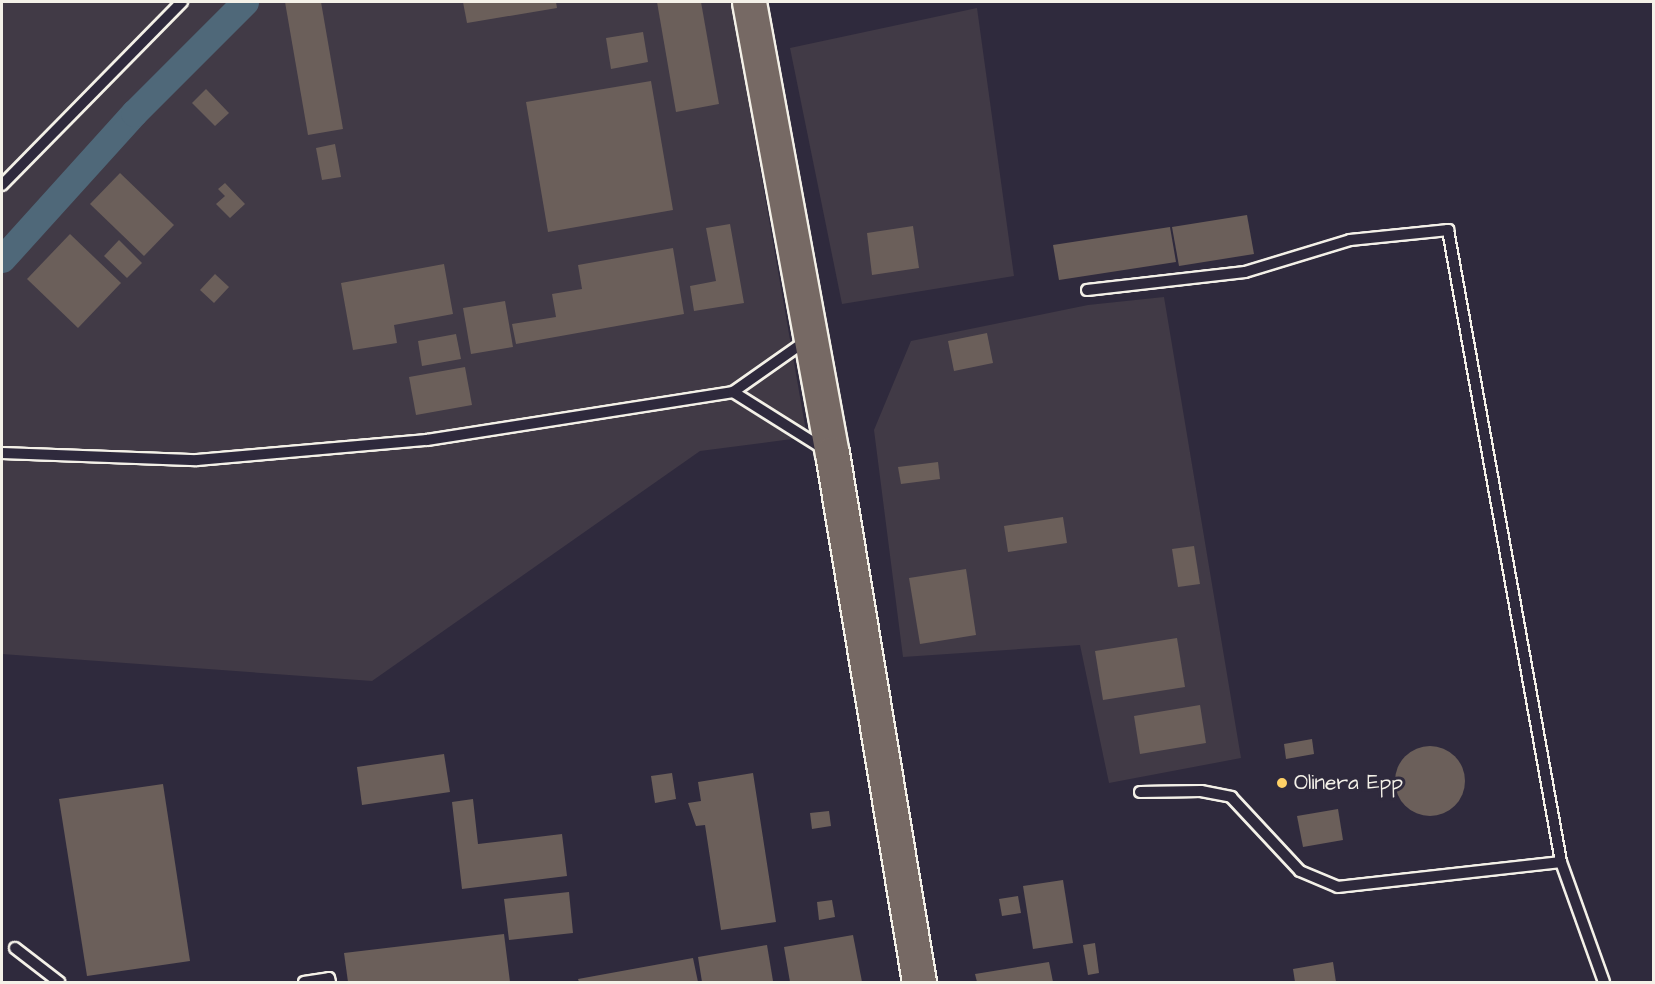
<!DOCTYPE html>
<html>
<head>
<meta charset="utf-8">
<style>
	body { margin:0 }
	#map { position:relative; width:1655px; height:984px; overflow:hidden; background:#2f2a3d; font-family:"Architects Daughter",sans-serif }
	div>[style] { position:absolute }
	.built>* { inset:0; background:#413a46 }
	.canal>* { height:27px; margin:-13.5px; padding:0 13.5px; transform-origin:13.5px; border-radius:13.5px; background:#4f6879 }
	.building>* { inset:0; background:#6b5f5a }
	.round { border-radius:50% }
	.roads { filter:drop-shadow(2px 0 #f4f1e8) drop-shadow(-2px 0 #f4f1e8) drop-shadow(0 2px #f4f1e8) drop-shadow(0 -2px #f4f1e8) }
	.lane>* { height:10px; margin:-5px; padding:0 5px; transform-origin:5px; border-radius:5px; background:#2f2a3d }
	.highway>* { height:33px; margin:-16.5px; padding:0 16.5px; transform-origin:16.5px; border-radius:16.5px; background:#766964 }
	.dots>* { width:16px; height:16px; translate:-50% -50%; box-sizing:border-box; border:3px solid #2f2a3d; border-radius:50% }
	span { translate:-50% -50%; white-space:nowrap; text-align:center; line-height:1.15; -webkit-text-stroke:6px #2f2a3d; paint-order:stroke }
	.poi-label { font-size:21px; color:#f4f1e8 }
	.left { translate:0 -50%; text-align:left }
	.frame { position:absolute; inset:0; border:3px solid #f4f1e8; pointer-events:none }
</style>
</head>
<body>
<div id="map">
	<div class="built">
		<div style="clip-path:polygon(2px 2px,731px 2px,807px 437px,700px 451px,372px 681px,2px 654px)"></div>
		<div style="clip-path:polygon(977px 8px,1014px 276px,842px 304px,790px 48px)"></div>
		<div style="clip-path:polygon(1164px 297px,1241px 758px,1109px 783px,1080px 645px,903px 657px,874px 430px,911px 341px,1088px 305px)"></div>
	</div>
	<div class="canal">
		<div style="left:2px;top:259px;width:197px;rotate:-47.9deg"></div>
		<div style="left:134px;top:113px;width:157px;rotate:-45deg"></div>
	</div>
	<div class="building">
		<div style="clip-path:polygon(285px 2px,321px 2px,343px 129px,308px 135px)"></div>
		<div style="clip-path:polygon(463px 2px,556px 2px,557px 8px,467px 23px)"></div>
		<div style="clip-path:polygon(657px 2px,701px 2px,719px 104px,676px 112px)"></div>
		<div style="clip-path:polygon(643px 32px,648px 62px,611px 69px,606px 38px)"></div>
		<div style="clip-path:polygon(651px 81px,673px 210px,548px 232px,526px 102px)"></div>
		<div style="clip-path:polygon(206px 89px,229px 113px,215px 126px,192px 103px)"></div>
		<div style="clip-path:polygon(335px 144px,341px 177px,322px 180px,316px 148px)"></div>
		<div style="clip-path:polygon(120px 173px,174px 225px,144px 256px,90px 204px)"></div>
		<div style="clip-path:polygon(225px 183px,245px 204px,230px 218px,216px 204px,225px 196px,218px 189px)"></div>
		<div style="clip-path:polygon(1247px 215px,1254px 254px,1179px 266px,1172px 227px)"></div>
		<div style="clip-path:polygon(730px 224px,744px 303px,694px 311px,690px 286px,716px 281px,706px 228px)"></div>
		<div style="clip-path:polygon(913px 226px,919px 268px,872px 275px,867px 233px)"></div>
		<div style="clip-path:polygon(1170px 227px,1176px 262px,1059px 280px,1053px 245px)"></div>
		<div style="clip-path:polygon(70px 234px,121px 283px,78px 328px,27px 279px)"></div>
		<div style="clip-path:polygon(119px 240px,142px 263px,127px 278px,104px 256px)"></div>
		<div style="clip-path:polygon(673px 248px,684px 314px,516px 344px,512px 324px,556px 317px,552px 294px,582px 289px,578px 265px)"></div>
		<div style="clip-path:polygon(444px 264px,453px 314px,394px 325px,397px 343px,353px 350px,341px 283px)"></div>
		<div style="clip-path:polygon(215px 274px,229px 287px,214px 303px,200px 290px)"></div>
		<div style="clip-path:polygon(505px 301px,513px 347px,471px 354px,463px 308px)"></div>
		<div style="clip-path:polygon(987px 333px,993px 363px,954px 371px,948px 341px)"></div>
		<div style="clip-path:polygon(456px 334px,461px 359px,422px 366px,418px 341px)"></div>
		<div style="clip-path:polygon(465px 367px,472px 405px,416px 415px,409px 377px)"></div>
		<div style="clip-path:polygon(938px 462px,940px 479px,901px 484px,898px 467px)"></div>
		<div style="clip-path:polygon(1063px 517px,1067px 543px,1008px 552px,1004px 526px)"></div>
		<div style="clip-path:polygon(1194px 546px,1200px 584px,1178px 587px,1172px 549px)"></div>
		<div style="clip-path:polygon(966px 569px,976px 635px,920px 644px,909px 578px)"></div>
		<div style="clip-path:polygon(1177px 638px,1185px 687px,1103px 700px,1095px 651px)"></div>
		<div style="clip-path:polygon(1200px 705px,1206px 743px,1140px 754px,1134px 716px)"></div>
		<div style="clip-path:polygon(1312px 739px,1314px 754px,1286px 759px,1284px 744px)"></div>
		<div class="round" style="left:1395px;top:746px;width:70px;height:70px"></div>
		<div style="clip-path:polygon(444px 754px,450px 792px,362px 805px,357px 767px)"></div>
		<div style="clip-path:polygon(672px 773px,676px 799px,655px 803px,651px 776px)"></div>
		<div style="clip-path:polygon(753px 773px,776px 922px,721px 930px,705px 825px,696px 826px,688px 803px,701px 801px,698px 782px)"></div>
		<div style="clip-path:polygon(163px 784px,190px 961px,87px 976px,59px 799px)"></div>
		<div style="clip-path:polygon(473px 799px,478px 844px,562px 834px,567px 876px,462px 889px,452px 802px)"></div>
		<div style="clip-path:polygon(1338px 809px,1343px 840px,1303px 847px,1297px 816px)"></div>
		<div style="clip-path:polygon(829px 811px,831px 826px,812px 829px,810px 813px)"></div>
		<div style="clip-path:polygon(1063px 880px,1073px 943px,1033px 949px,1023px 886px)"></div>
		<div style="clip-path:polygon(569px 892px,573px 933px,509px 940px,504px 899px)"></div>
		<div style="clip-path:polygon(1018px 896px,1021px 913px,1002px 916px,999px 899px)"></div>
		<div style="clip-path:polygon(832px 900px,835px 917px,819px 920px,817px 902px)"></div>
		<div style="clip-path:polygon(504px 934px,510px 982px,348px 982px,344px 953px)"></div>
		<div style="clip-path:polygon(853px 935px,862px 982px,790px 982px,784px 947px)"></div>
		<div style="clip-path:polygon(1095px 943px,1099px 973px,1088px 975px,1083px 945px)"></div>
		<div style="clip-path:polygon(767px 945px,773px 981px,702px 982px,698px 957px)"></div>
		<div style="clip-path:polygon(693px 958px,698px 982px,579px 982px,578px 979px)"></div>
		<div style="clip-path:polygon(1049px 962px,1053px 982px,977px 982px,975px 974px)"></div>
		<div style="clip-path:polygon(1333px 962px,1336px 982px,1295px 982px,1293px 969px)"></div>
	</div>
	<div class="roads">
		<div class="lane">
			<div style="left:2px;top:185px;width:257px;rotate:-45.5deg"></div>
			<div style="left:1087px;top:290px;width:159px;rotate:-6.5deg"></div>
			<div style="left:1245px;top:272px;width:110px;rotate:-16.9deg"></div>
			<div style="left:1350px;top:240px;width:99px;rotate:-5.8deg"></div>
			<div style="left:1448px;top:230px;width:642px;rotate:79.86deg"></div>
			<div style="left:1561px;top:862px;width:127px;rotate:70.3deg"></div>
			<div style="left:733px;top:392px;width:107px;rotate:32.1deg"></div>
			<div style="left:2px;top:453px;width:195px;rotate:2.1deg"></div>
			<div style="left:197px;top:460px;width:231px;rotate:-5deg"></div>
			<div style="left:427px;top:440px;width:310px;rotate:-8.9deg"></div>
			<div style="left:733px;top:392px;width:90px;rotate:-35.1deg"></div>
			<div style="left:1140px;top:792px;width:61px;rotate:-0.9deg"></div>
			<div style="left:1201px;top:791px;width:31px;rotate:11deg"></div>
			<div style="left:1231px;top:797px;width:101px;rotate:47deg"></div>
			<div style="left:1300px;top:871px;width:41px;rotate:22.8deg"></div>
			<div style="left:1338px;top:887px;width:224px;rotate:-6.4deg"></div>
			<div style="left:15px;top:948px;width:56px;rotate:37.7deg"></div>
			<div style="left:304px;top:982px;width:25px;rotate:-9deg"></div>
			<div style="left:329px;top:978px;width:4px;rotate:76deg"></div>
		</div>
		<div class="highway">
			<div style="left:749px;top:2px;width:459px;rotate:79.6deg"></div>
			<div style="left:832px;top:453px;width:536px;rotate:80.66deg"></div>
		</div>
	</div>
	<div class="dots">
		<div style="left:1282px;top:783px;background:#ffd166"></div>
	</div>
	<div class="poi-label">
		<span class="left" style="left:1294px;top:783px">Olinera Epp</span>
	</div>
	<div class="frame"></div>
</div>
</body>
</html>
